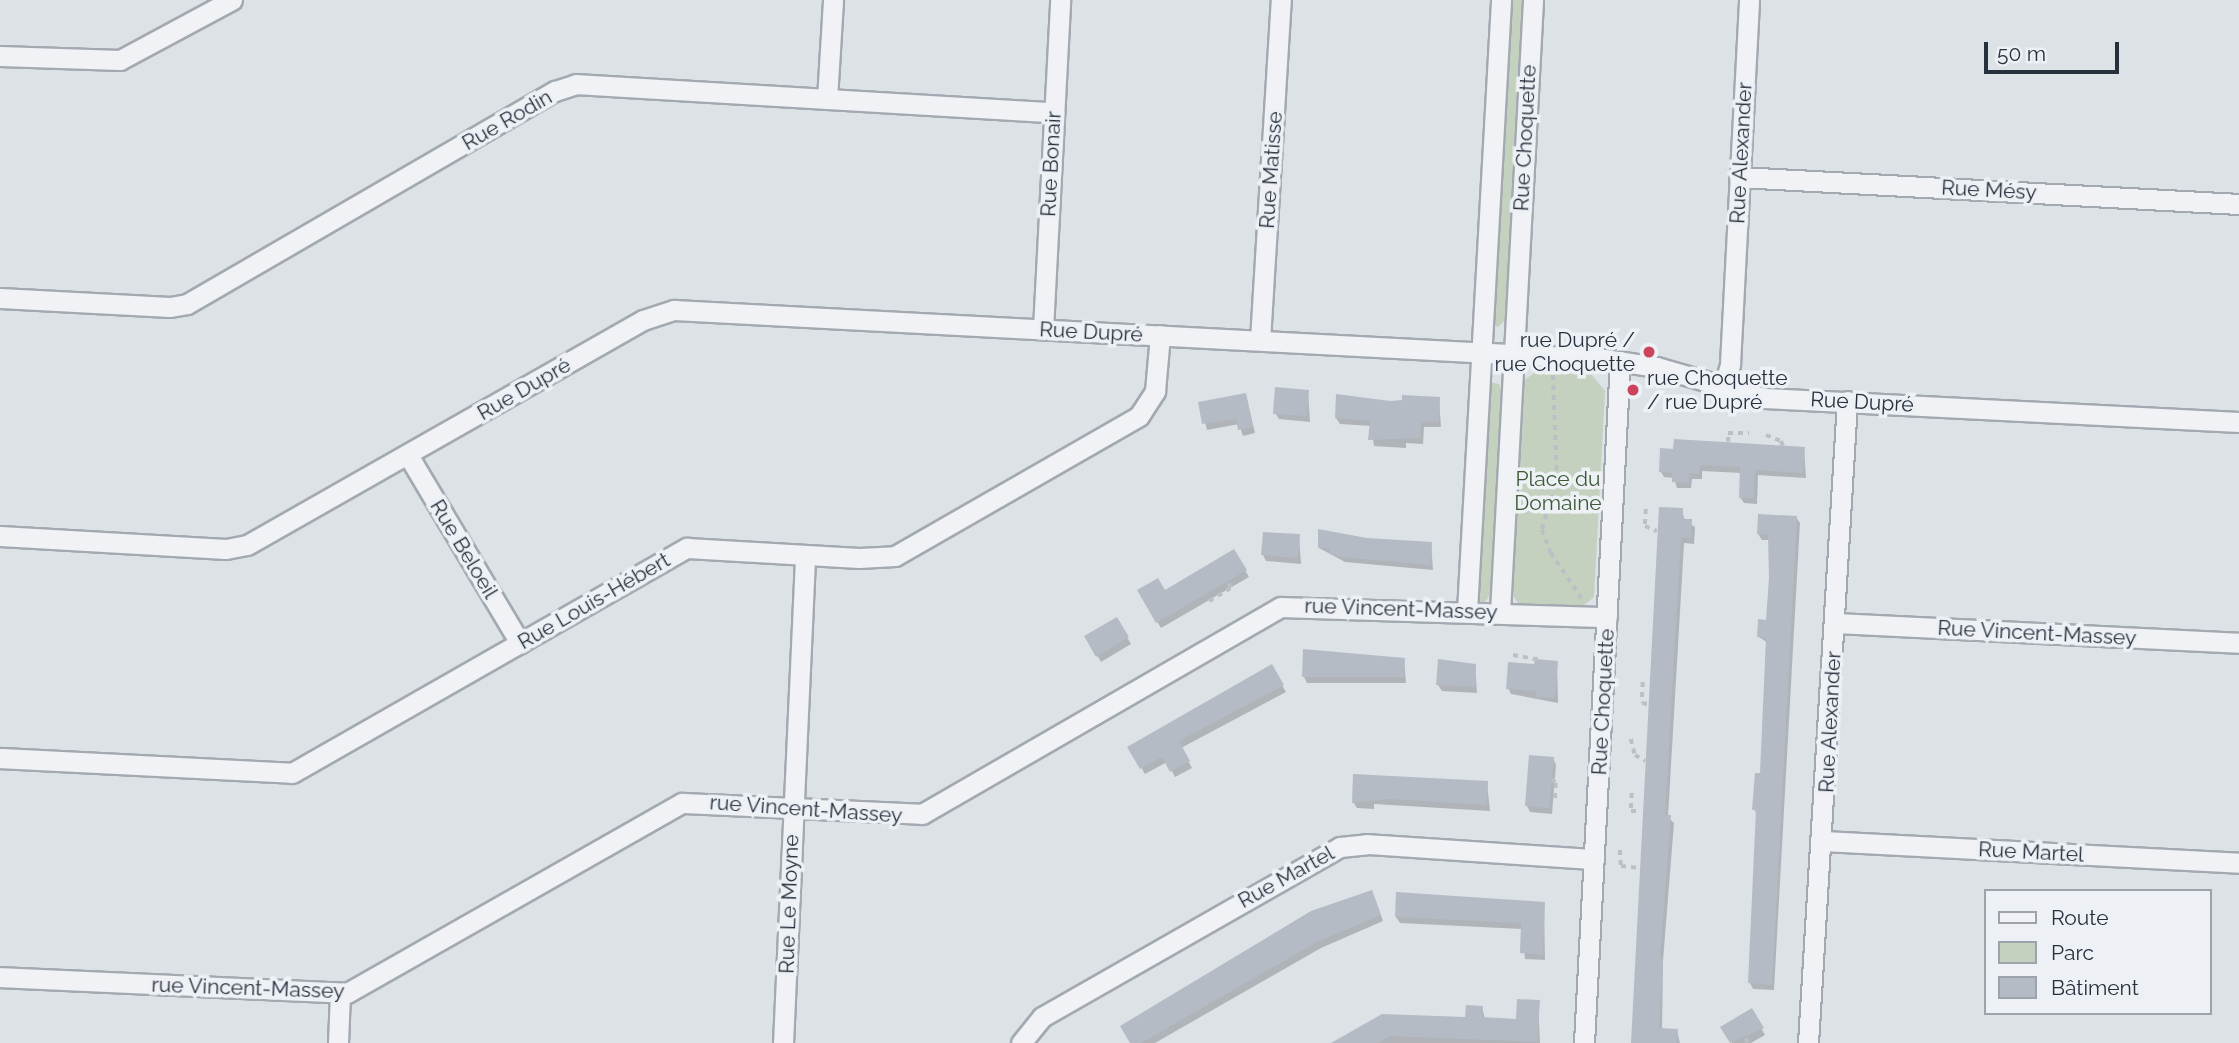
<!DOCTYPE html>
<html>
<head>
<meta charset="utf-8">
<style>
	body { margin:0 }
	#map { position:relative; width:2239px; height:1043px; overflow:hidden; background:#dde2e7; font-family:Raleway,sans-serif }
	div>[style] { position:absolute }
	.green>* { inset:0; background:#c4d1bf }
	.shadow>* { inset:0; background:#0003 }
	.building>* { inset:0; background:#b5bbc4 }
	.path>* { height:3.5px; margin-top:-1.75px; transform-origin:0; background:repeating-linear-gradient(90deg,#bcc0c5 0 5px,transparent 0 10px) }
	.roads { filter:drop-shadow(2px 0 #a3a9b1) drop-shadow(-2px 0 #a3a9b1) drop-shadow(0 2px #a3a9b1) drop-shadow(0 -2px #a3a9b1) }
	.minor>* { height:19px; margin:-9.5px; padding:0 9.5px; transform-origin:9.5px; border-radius:9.5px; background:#f0f2f5 }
	.dots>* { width:19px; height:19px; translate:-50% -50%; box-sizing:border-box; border:4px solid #edf0f5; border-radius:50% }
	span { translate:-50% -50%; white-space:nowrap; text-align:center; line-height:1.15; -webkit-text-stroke:7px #edf0f5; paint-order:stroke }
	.street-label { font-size:21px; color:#27303d }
	.poi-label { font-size:21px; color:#27303d }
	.right { translate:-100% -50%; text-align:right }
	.left { translate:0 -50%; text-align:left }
	.park-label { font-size:21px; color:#3d5935 }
	.legend { position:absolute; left:1984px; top:889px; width:228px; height:126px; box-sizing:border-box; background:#edf0f5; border:2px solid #9ea3ab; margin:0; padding:9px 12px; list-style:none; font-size:21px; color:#27303d }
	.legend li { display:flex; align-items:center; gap:14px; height:35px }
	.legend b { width:35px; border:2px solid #9ea3ab }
	.scale { position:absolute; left:1984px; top:42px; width:135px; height:32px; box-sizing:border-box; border:4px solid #27303d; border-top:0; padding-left:9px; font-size:21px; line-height:24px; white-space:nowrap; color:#27303d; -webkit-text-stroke:5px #edf0f5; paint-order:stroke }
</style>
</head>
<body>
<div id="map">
	<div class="green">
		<div style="clip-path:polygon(1506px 0,1523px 0,1505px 320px,1498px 327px,1491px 325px)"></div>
		<div style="clip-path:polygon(1536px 372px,1592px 375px,1605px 391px,1594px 597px,1582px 607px,1519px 604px,1510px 592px,1521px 382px)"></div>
		<div style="clip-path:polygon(1489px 382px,1499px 384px,1502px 391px,1490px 595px,1484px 603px,1476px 601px)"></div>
	</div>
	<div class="shadow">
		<div style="clip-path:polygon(1308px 392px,1310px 422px,1279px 419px,1275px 413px)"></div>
		<div style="clip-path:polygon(1246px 395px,1255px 433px,1243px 436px,1239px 424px,1207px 430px,1200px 403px)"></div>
		<div style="clip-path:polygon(1439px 399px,1441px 427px,1424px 427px,1423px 444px,1406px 443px,1406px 448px,1374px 446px,1371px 426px,1340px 424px,1336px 418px,1390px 403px)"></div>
		<div style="clip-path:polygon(1804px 448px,1806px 478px,1758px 475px,1757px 504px,1744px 503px,1740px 497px,1742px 473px,1702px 471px,1702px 479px,1692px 479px,1691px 488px,1677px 488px,1674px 478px,1664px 477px,1661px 472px,1662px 450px)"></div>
		<div style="clip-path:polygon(1682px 510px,1685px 521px,1695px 527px,1694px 544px,1684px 543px,1683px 561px,1668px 817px,1674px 823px,1663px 961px,1662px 1030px,1677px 1031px,1680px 1043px,1632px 1043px)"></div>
		<div style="clip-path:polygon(1796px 517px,1800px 523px,1774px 990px,1753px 989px,1750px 983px,1758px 816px,1754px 809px,1762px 775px,1768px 643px,1759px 637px,1768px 622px,1770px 578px,1770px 540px,1762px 540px,1758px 534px)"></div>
		<div style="clip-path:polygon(1299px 536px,1301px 564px,1266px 561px,1263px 555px)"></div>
		<div style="clip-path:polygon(1367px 540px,1431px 543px,1433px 570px,1345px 562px,1319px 548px)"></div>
		<div style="clip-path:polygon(1234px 552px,1249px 577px,1161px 628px,1139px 591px,1164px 593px)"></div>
		<div style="clip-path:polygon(1116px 619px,1131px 644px,1101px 662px,1086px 636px)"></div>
		<div style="clip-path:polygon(1404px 659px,1406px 683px,1307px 683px,1304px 677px)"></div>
		<div style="clip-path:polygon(1557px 663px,1558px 703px,1511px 694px,1508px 688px,1536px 666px)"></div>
		<div style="clip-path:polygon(1475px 665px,1477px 693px,1442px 691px,1438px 685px)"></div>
		<div style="clip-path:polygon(1271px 667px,1286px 692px,1181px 748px,1192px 768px,1175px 777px,1167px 762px,1145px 774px,1130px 748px)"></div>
		<div style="clip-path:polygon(1553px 758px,1556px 765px,1552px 814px,1530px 812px,1527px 806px)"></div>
		<div style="clip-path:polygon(1487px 783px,1490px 811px,1374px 804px,1374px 809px,1357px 808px,1353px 802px)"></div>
		<div style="clip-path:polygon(1375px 899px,1383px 921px,1321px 948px,1155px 1043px,1132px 1043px)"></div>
		<div style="clip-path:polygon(1544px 904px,1545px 960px,1525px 959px,1522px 929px,1400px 923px,1396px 917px)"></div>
		<div style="clip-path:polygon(1538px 1002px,1540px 1043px,1334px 1043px,1467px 1019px,1482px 1007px,1485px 1019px,1518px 1020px)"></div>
		<div style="clip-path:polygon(1752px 1011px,1765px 1035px,1751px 1043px,1732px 1043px,1723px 1027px)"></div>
	</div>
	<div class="building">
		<div style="clip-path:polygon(1275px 387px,1309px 390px,1307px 416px,1273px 414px)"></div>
		<div style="clip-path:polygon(1246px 393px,1253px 427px,1238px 430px,1236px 419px,1202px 424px,1198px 402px)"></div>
		<div style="clip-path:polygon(1336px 394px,1390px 401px,1402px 400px,1402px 395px,1440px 397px,1439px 422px,1421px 421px,1420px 438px,1368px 440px,1370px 421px,1335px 418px)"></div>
		<div style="clip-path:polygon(1674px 439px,1805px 447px,1803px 473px,1755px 470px,1754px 498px,1739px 498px,1740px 467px,1700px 465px,1699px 474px,1689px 473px,1689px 483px,1672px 482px,1672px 473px,1659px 472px,1660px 448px,1673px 449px)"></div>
		<div style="clip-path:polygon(1659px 507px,1683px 508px,1683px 519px,1692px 519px,1691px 538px,1681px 537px,1665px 815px,1671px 815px,1660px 958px,1663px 959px,1659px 1028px,1678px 1029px,1677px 1043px,1631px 1043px)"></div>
		<div style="clip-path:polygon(1758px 514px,1797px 516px,1772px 985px,1748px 983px,1756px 810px,1752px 810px,1755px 773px,1760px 773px,1766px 638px,1757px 637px,1758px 619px,1766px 620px,1769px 578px,1768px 535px,1757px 534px)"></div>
		<div style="clip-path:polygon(1318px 529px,1367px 538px,1432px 542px,1431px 565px,1340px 557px,1329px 553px,1330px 549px,1318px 548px)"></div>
		<div style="clip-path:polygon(1263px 532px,1300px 534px,1298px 558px,1261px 555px)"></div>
		<div style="clip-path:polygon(1234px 549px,1247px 570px,1156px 623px,1137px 590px,1158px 578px,1165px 590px)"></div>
		<div style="clip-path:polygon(1117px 617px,1129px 637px,1096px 657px,1084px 636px)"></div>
		<div style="clip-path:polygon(1303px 649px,1405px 658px,1404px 677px,1302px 677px)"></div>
		<div style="clip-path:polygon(1438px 659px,1476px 664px,1475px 687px,1436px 685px)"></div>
		<div style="clip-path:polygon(1535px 659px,1558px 661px,1555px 698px,1536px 697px,1536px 691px,1506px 689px,1508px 662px,1534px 664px)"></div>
		<div style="clip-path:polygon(1272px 664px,1284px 685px,1179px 741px,1190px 761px,1170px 772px,1162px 757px,1140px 769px,1127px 747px)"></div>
		<div style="clip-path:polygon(1529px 755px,1554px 757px,1549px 808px,1525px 806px)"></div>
		<div style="clip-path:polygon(1353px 774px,1488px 781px,1487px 805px,1389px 799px,1352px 803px)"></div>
		<div style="clip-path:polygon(1372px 890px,1381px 915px,1317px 942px,1141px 1043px,1130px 1043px,1120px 1026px,1311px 911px)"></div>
		<div style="clip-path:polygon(1396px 892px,1545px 902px,1543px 955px,1520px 953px,1521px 923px,1395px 917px)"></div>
		<div style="clip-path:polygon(1517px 999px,1540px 1000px,1537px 1042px,1390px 1036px,1377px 1043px,1331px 1043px,1382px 1014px,1465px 1017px,1466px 1005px,1483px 1006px,1482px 1017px,1516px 1019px)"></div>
		<div style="clip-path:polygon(1752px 1008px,1764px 1028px,1730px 1043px,1720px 1027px)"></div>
	</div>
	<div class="path">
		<div style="left:1553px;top:375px;width:101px;rotate:87.7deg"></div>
		<div style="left:1557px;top:476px;width:56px;rotate:105.5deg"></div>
		<div style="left:1542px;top:530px;width:25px;rotate:69deg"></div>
		<div style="left:1551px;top:553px;width:55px;rotate:56deg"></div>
		<div style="left:1766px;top:435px;width:16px;rotate:22deg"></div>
		<div style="left:1781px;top:441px;width:8px;rotate:67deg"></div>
		<div style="left:1728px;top:442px;width:9px;rotate:-90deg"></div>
		<div style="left:1728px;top:433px;width:21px"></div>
		<div style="left:1646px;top:509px;width:17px;rotate:93deg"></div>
		<div style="left:1645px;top:526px;width:13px;rotate:23deg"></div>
		<div style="left:1209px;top:601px;width:26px;rotate:-31deg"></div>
		<div style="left:1231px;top:588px;width:7px;rotate:-124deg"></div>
		<div style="left:1513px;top:655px;width:27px;rotate:10deg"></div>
		<div style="left:1643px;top:682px;width:21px;rotate:93deg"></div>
		<div style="left:1642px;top:703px;width:6px;rotate:9deg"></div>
		<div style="left:1631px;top:739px;width:16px;rotate:76deg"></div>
		<div style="left:1635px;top:755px;width:12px;rotate:31deg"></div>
		<div style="left:1552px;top:779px;width:6px;rotate:45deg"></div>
		<div style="left:1556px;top:783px;width:19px;rotate:93deg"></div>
		<div style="left:1632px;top:793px;width:18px;rotate:93deg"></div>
		<div style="left:1631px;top:811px;width:10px"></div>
		<div style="left:1620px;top:850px;width:16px;rotate:86deg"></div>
		<div style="left:1621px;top:866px;width:18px;rotate:6deg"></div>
		<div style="left:1746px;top:1038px;width:5px;rotate:68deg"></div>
	</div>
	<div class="roads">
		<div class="minor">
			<div style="left:0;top:56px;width:120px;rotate:1.9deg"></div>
			<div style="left:120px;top:60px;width:127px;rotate:-28.2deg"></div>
			<div style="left:827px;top:99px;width:99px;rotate:-86.5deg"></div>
			<div style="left:1739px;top:177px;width:501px;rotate:3.09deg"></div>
			<div style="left:0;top:298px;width:170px;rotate:3deg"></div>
			<div style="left:170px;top:307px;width:17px;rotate:-10deg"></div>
			<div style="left:187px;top:304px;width:425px;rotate:-30.1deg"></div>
			<div style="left:555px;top:91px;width:22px;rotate:-18deg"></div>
			<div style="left:576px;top:84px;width:479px;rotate:3.4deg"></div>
			<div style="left:1043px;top:329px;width:329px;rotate:-87deg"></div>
			<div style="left:1260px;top:340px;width:341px;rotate:-86.5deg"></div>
			<div style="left:1723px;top:389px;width:26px;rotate:-74deg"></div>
			<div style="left:1730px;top:364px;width:364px;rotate:-87deg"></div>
			<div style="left:408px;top:455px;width:219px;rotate:59.2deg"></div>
			<div style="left:0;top:536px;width:226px;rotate:3.3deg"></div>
			<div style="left:226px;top:549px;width:21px;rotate:-11deg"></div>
			<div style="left:247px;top:545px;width:455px;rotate:-29.6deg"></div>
			<div style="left:643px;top:320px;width:33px;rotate:-18deg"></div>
			<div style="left:674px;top:310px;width:931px;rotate:3.02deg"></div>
			<div style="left:1604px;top:359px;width:54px;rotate:8.6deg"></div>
			<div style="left:1657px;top:367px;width:111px;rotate:16.2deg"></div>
			<div style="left:1764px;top:398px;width:476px;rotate:2.9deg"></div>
			<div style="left:1467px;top:611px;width:612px;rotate:-86.81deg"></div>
			<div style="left:1500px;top:612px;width:613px;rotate:-86.91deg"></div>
			<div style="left:1835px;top:623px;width:404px;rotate:2.8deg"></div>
			<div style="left:0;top:758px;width:292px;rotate:2.9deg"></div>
			<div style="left:292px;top:773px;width:455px;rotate:-29.7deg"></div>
			<div style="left:687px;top:548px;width:172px;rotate:3.3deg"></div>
			<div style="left:859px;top:558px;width:36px;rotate:-3deg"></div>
			<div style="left:895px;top:556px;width:281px;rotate:-29.8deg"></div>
			<div style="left:1139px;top:416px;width:30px;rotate:-57deg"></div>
			<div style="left:1155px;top:391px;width:56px;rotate:-84.9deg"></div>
			<div style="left:1823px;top:841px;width:417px;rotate:3deg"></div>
			<div style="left:0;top:977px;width:347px;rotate:2.6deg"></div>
			<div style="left:347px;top:993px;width:385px;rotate:-29.6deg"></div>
			<div style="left:682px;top:803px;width:240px;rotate:2.6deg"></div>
			<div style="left:922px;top:814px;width:414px;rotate:-30deg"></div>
			<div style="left:1281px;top:607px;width:326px;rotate:1.8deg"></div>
			<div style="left:338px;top:1043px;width:49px;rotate:-87.7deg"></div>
			<div style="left:783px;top:1043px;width:487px;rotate:-87.4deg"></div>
			<div style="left:1021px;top:1043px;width:33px;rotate:-51deg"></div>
			<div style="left:1042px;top:1017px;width:343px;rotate:-29.7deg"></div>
			<div style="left:1340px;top:847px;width:27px;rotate:-6deg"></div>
			<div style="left:1367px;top:844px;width:227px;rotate:3.8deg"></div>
			<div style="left:1584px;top:1043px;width:683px;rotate:-86.98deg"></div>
			<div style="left:1808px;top:1043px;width:643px;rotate:-86.52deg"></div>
		</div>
	</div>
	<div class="dots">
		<div style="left:1649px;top:352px;background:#cb435d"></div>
		<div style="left:1633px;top:390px;background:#cb435d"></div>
	</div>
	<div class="street-label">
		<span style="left:507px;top:120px;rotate:-30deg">Rue Rodin</span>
		<span style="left:1525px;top:138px;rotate:-87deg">Rue Choquette</span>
		<span style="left:1741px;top:153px;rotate:-87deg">Rue Alexander</span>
		<span style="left:1051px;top:164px;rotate:-87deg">Rue Bonair</span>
		<span style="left:1271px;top:170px;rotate:-86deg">Rue Matisse</span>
		<span style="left:1989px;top:190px;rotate:3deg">Rue Mésy</span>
		<span style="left:1091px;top:332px;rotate:3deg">Rue Dupré</span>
		<span style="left:524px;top:389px;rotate:-30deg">Rue Dupré</span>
		<span style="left:1862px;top:402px;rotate:3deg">Rue Dupré</span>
		<span style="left:464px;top:549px;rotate:59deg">Rue Beloeil</span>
		<span style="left:594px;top:601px;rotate:-30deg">Rue Louis-Hébert</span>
		<span style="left:1401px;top:609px;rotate:2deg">rue Vincent-Massey</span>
		<span style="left:2037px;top:633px;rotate:3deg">Rue Vincent-Massey</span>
		<span style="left:1603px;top:702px;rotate:-87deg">Rue Choquette</span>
		<span style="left:1830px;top:722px;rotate:-87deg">Rue Alexander</span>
		<span style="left:806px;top:809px;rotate:4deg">rue Vincent-Massey</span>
		<span style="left:2031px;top:852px;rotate:3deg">Rue Martel</span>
		<span style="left:1286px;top:877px;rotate:-29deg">Rue Martel</span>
		<span style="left:789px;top:904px;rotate:-88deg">Rue Le Moyne</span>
		<span style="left:248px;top:988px;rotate:2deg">rue Vincent-Massey</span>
	</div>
	<div class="poi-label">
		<span class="right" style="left:1635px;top:352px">rue Dupré /<br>rue Choquette</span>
		<span class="left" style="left:1647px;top:390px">rue Choquette<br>/ rue Dupré</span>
	</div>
	<div class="park-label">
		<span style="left:1558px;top:491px">Place du<br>Domaine</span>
	</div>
	<ul class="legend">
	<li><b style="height:9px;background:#f0f2f5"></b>Route</li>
	<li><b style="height:19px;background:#c4d1bf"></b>Parc</li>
	<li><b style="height:19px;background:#b5bbc4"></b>Bâtiment</li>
	</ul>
	<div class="scale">50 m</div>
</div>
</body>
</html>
